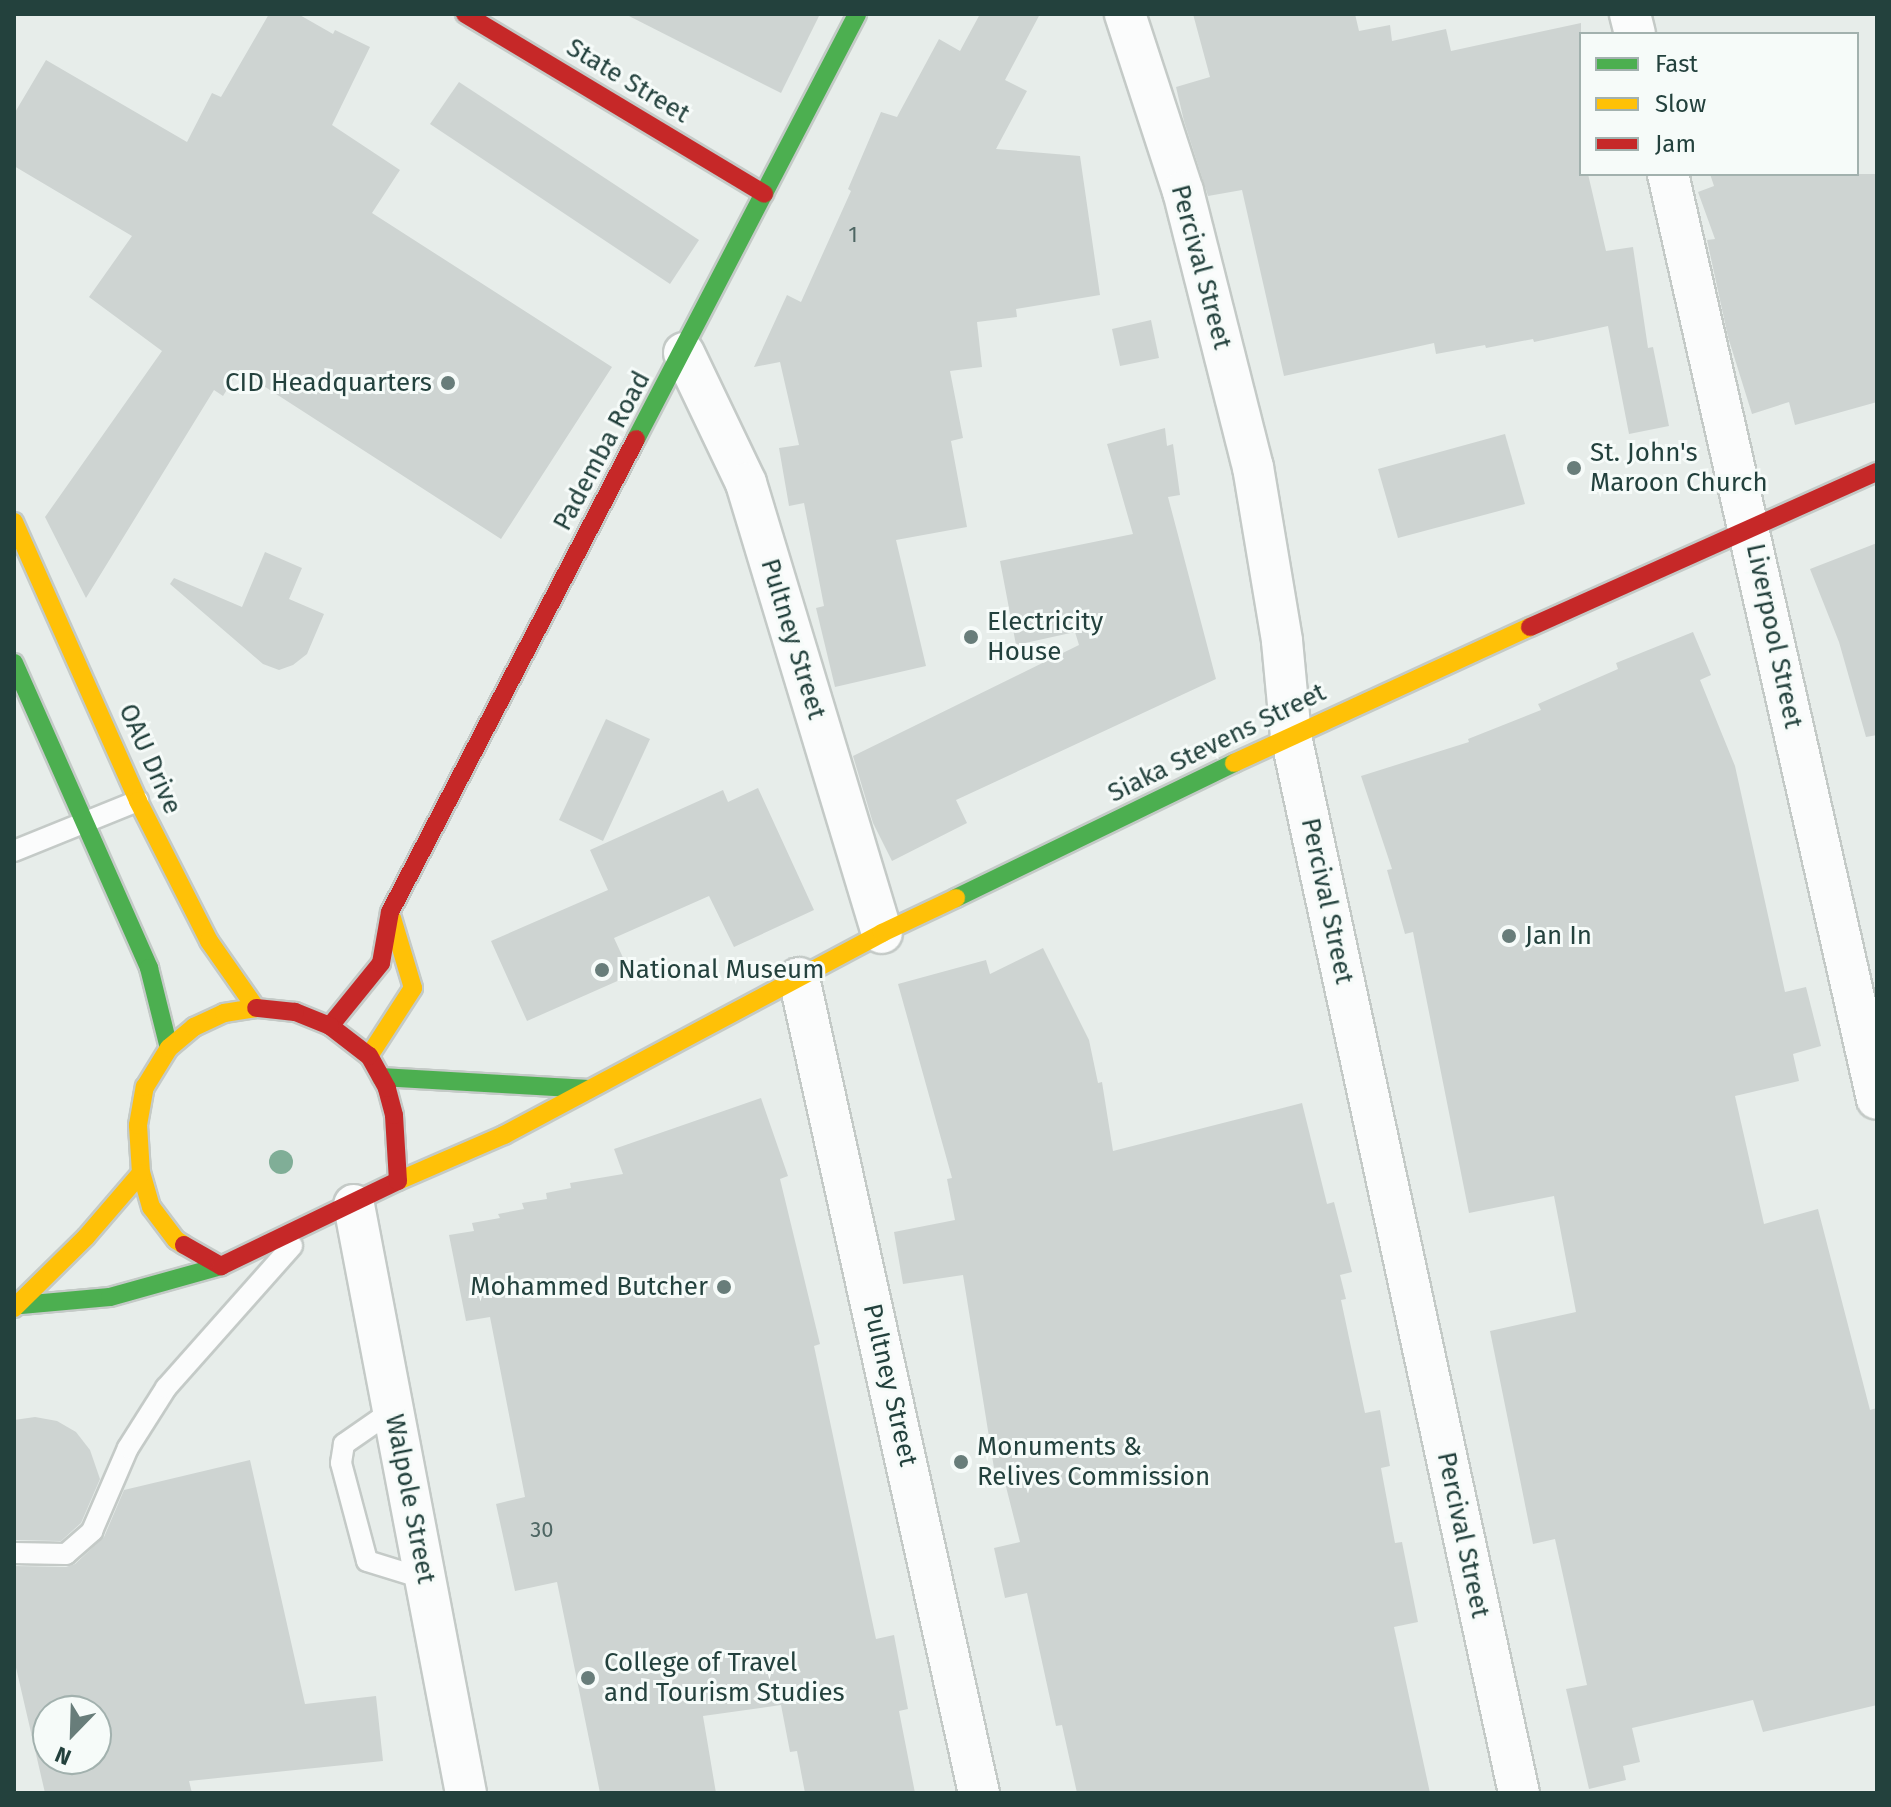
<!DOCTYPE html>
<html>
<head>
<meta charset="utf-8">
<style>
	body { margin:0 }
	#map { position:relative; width:1891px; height:1807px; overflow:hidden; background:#e7edea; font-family:"Fira Sans",sans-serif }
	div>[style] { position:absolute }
	.building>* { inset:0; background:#ced4d2 }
	.roads { filter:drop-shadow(2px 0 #c4cac7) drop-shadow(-2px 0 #c4cac7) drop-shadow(0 2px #c4cac7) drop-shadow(0 -2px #c4cac7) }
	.lane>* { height:20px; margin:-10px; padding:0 10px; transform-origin:10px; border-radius:10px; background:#fbfcfc }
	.street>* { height:40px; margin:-20px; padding:0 20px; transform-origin:20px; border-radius:20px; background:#fbfcfc }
	.fast>* { height:18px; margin:-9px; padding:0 9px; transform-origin:9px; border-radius:9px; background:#4caf50 }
	.slow>* { height:18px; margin:-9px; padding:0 9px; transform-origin:9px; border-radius:9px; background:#ffc107 }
	.jam>* { height:18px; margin:-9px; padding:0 9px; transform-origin:9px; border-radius:9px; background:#c62828 }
	.trees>* { width:24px; height:24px; margin:-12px; border-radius:50%; background:#80ae97 }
	.dots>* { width:22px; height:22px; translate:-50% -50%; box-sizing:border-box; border:4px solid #f6fbf9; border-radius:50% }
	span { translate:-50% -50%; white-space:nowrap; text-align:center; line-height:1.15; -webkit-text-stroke:6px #f6fbf9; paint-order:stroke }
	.number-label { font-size:22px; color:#4e6663 }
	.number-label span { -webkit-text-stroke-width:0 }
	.street-label { font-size:26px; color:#23413d }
	.poi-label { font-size:26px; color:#23413d }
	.right { translate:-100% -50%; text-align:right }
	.left { translate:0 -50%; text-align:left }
	.frame { position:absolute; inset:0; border:16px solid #23413d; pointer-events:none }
	.legend { position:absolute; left:1579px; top:32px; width:280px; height:144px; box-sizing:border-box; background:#f6fbf9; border:2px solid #a2b1ae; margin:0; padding:10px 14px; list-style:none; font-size:24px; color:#23413d }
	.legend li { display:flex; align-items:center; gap:16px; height:40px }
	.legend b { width:40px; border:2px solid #a2b1ae }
	.north { position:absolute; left:32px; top:1695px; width:80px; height:80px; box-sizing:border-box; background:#f6fbf9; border:2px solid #a2b1ae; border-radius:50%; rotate:203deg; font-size:22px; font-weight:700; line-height:32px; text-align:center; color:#23413d }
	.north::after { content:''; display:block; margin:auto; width:28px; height:36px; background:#687d7a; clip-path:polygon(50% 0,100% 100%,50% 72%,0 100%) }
</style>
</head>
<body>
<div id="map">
	<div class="building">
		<div style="clip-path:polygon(269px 14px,298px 14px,333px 34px,335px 30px,370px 47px,332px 125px,400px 170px,372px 213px,612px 367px,501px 539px,239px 370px,223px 396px,214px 390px,86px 598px,45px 517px,162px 351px,89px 297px,132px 236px,14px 166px,14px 114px,46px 60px,187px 142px,212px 93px,221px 97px)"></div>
		<div style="clip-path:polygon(625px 14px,820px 14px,781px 93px)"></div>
		<div style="clip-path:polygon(980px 14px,1040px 14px,1005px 80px,1027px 91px,996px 149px,1080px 156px,1100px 295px,1016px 309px,1017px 317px,977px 322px,982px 367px,950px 371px,963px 438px,951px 441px,967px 527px,896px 540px,926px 666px,835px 687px,816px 608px,824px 606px,804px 503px,789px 506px,779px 448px,799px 445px,780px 362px,754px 367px,787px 295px,801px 302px,851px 191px,848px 189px,881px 112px,897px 117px,939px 39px,960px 51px)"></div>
		<div style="clip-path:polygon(1193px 14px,1355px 14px,1359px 31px,1390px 25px,1392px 41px,1446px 29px,1451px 51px,1581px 23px,1581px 174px,1588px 174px,1606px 251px,1633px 247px,1648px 348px,1653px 347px,1669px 426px,1629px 434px,1608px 326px,1534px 342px,1533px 339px,1486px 348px,1485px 345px,1436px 354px,1434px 343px,1284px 376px,1242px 190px,1208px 196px,1184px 121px,1176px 87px,1210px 77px)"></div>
		<div style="clip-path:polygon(459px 82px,699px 240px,670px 284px,430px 124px)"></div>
		<div style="clip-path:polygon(1710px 174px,1877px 174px,1877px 402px,1795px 425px,1789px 402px,1752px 414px,1728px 337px,1707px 240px,1715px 239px,1698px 192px,1714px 186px)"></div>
		<div style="clip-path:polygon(1151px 320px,1159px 358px,1120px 366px,1112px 329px)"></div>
		<div style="clip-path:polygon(1165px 428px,1167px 446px,1173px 444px,1180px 495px,1168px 497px,1216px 679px,956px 800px,967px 823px,892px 861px,873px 823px,853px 756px,1079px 645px,1075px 632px,1016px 645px,1000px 561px,1133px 534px,1107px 444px)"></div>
		<div style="clip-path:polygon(1505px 434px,1525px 504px,1398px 538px,1378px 469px)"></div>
		<div style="clip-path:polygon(1877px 543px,1877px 735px,1866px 737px,1839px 642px,1810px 569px)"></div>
		<div style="clip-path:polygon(265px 552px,302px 568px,289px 599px,324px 614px,307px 654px,293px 665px,279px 670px,263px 664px,170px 584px,174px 578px,242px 607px)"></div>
		<div style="clip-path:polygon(1693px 632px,1711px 675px,1700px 680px,1735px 766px,1785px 992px,1806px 987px,1821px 1046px,1793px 1054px,1799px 1081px,1735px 1096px,1764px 1224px,1818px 1209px,1870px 1410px,1877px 1408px,1877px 1705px,1763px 1732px,1753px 1700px,1632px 1728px,1640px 1762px,1623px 1766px,1626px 1780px,1589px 1789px,1566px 1689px,1587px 1685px,1555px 1539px,1533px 1544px,1490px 1331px,1576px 1312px,1554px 1196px,1469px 1213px,1413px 932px,1405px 934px,1387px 870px,1392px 869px,1361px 776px,1469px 742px,1468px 739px,1541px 710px,1538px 704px,1618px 669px,1616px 663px)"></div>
		<div style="clip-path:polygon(606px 719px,650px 739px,603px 841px,559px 820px)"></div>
		<div style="clip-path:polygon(758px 788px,814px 910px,734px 947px,709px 896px,614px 938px,631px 975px,527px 1021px,491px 941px,608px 890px,590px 850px,723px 790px,728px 802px)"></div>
		<div style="clip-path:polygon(1043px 948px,1089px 1040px,1098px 1083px,1102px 1082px,1113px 1151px,1302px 1103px,1327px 1204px,1334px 1202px,1352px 1272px,1340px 1275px,1346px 1299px,1341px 1300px,1365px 1413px,1380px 1410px,1390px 1466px,1381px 1468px,1395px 1543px,1402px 1542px,1418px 1622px,1394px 1627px,1430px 1793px,1077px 1793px,1062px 1725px,1056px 1726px,1027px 1593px,1005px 1598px,994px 1548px,1020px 1542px,1001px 1467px,994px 1468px,963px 1275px,903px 1284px,894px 1232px,955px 1220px,947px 1179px,952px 1178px,898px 984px,986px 960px,990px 974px)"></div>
		<div style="clip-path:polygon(761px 1098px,788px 1176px,780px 1179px,820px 1344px,814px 1346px,876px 1639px,894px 1635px,908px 1709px,899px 1711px,915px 1793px,805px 1793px,797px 1751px,790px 1752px,781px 1705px,703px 1716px,716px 1793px,600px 1793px,557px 1582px,515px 1591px,496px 1504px,525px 1497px,490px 1317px,466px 1321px,449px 1235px,474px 1231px,472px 1223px,500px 1218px,498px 1214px,524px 1209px,522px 1203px,547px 1199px,546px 1193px,571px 1188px,570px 1183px,623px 1174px,614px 1149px)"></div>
		<div style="clip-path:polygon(35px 1417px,57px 1421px,76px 1432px,90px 1450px,100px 1479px,81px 1523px,61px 1541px,14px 1540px,14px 1420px)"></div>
		<div style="clip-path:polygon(evenodd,250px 1460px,305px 1704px,376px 1696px,383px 1761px,189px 1781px,192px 1793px,45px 1793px,14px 1659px,14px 1566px,66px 1567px,75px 1564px,104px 1537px,124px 1490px,250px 1460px,48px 1711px,96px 1711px,96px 1759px,48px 1759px,48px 1711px)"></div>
	</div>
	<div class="roads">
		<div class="lane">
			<div style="left:14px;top:851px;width:134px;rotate:-22deg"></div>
			<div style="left:393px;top:1410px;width:60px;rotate:145.2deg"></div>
			<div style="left:344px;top:1444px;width:19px;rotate:99deg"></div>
			<div style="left:341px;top:1463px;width:101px;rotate:75.1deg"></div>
			<div style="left:367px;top:1561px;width:61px;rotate:17.2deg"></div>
			<div style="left:14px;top:1553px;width:52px;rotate:1.1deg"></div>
			<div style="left:66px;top:1554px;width:35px;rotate:-41deg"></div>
			<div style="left:92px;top:1531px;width:90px;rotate:-66.6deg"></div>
			<div style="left:128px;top:1448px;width:71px;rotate:-57.7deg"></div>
			<div style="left:166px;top:1388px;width:190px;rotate:-48.4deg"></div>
		</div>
		<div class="street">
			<div style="left:1125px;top:14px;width:186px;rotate:71.9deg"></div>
			<div style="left:1183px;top:191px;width:285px;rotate:75.8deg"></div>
			<div style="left:1253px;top:467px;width:176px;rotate:80.5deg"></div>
			<div style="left:1282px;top:641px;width:95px;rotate:84.6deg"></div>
			<div style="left:1291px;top:736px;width:1081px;rotate:77.83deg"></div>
			<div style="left:1630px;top:14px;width:21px;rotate:76deg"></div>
			<div style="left:1668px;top:174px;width:948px;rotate:77.27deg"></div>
			<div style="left:684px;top:353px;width:144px;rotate:64.5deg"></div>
			<div style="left:746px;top:483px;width:470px;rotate:73.2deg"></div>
			<div style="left:799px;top:978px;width:835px;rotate:77.55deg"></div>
			<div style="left:354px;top:1205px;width:599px;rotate:79.22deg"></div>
		</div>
		<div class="fast">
			<div style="left:636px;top:439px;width:479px;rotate:-62.5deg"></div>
			<div style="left:14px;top:663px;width:334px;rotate:66.1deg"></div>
			<div style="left:149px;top:968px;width:82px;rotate:76deg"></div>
			<div style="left:956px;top:898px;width:309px;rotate:-25.9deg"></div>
			<div style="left:381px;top:1077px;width:208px;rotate:3.3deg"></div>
			<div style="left:21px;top:1305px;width:89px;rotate:-5.1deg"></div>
			<div style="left:110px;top:1297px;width:115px;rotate:-15.6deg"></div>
		</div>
		<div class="slow">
			<div style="left:14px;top:522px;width:305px;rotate:66deg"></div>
			<div style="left:138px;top:801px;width:157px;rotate:63.1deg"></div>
			<div style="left:209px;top:941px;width:82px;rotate:55deg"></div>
			<div style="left:1234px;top:763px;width:326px;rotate:-24.7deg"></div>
			<div style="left:369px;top:1056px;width:81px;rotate:-57.1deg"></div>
			<div style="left:413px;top:988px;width:73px;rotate:-106.7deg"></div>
			<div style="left:398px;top:1181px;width:116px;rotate:-23.5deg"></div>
			<div style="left:504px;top:1135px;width:429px;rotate:-28.1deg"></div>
			<div style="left:882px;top:933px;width:82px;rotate:-25.3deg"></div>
			<div style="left:184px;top:1245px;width:9px;rotate:-148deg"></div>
			<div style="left:176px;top:1240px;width:41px;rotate:-127.1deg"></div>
			<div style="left:151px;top:1207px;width:35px;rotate:-106deg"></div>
			<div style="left:141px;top:1173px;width:48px;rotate:-93.6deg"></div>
			<div style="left:138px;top:1125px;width:39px;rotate:-80deg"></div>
			<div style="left:145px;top:1087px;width:46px;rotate:-58.4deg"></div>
			<div style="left:169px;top:1048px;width:33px;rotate:-40deg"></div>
			<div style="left:194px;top:1027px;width:33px;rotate:-25deg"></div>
			<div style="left:224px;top:1013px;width:32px;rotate:-9deg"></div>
			<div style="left:14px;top:1308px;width:101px;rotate:-44.6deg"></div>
			<div style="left:86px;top:1237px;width:84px;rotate:-49.3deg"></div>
		</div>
		<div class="jam">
			<div style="left:465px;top:14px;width:349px;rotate:31deg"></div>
			<div style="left:1530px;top:627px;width:380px;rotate:-24.1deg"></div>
			<div style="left:330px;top:1026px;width:81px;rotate:-51deg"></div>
			<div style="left:381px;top:963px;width:52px;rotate:-80deg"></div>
			<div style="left:390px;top:912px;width:533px;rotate:-62.52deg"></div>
			<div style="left:184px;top:1245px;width:43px;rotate:29.6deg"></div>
			<div style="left:221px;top:1266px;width:196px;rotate:-25.7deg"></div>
			<div style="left:398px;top:1181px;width:66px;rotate:-93.5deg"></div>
			<div style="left:394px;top:1115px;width:28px;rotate:-105deg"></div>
			<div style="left:387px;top:1088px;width:37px;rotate:-119deg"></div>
			<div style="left:369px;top:1056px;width:49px;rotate:-142.4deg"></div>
			<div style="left:330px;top:1026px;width:38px;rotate:-158deg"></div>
			<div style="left:295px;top:1012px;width:39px;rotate:-174deg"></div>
		</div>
	</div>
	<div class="trees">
		<div style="left:281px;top:1162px"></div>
	</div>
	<div class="dots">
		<div style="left:448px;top:383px;background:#687d7a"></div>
		<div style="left:1574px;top:468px;background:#687d7a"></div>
		<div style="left:971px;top:637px;background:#687d7a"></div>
		<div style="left:1509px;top:936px;background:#687d7a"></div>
		<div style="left:602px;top:970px;background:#687d7a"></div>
		<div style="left:724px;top:1287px;background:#687d7a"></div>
		<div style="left:961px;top:1462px;background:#687d7a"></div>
		<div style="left:588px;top:1678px;background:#687d7a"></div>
	</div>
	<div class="number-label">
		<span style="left:853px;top:235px">1</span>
		<span style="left:542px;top:1530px">30</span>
	</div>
	<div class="street-label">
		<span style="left:628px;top:81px;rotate:31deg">State Street</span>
		<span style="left:1201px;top:267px;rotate:75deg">Percival Street</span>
		<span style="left:602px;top:451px;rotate:-62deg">Pademba Road</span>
		<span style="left:1774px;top:636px;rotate:78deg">Liverpool Street</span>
		<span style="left:793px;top:639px;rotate:73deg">Pultney Street</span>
		<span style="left:1217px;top:743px;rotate:-26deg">Siaka Stevens Street</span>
		<span style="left:150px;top:759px;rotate:66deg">OAU Drive</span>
		<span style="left:1327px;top:901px;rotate:78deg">Percival Street</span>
		<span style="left:890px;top:1385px;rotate:77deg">Pultney Street</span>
		<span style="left:410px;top:1499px;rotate:79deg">Walpole Street</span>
		<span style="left:1463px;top:1535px;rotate:78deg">Percival Street</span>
	</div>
	<div class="poi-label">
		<span class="right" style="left:432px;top:383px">CID Headquarters</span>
		<span class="left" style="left:1590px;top:468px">St. John's<br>Maroon Church</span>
		<span class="left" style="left:987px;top:637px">Electricity<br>House</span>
		<span class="left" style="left:1525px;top:936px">Jan In</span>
		<span class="left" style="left:618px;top:970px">National Museum</span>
		<span class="right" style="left:708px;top:1287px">Mohammed Butcher</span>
		<span class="left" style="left:977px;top:1462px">Monuments &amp;<br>Relives Commission</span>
		<span class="left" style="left:604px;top:1678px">College of Travel<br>and Tourism Studies</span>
	</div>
	<div class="frame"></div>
	<ul class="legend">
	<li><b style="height:10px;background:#4caf50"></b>Fast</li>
	<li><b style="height:10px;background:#ffc107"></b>Slow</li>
	<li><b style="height:10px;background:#c62828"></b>Jam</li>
	</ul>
	<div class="north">N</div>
</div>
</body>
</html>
